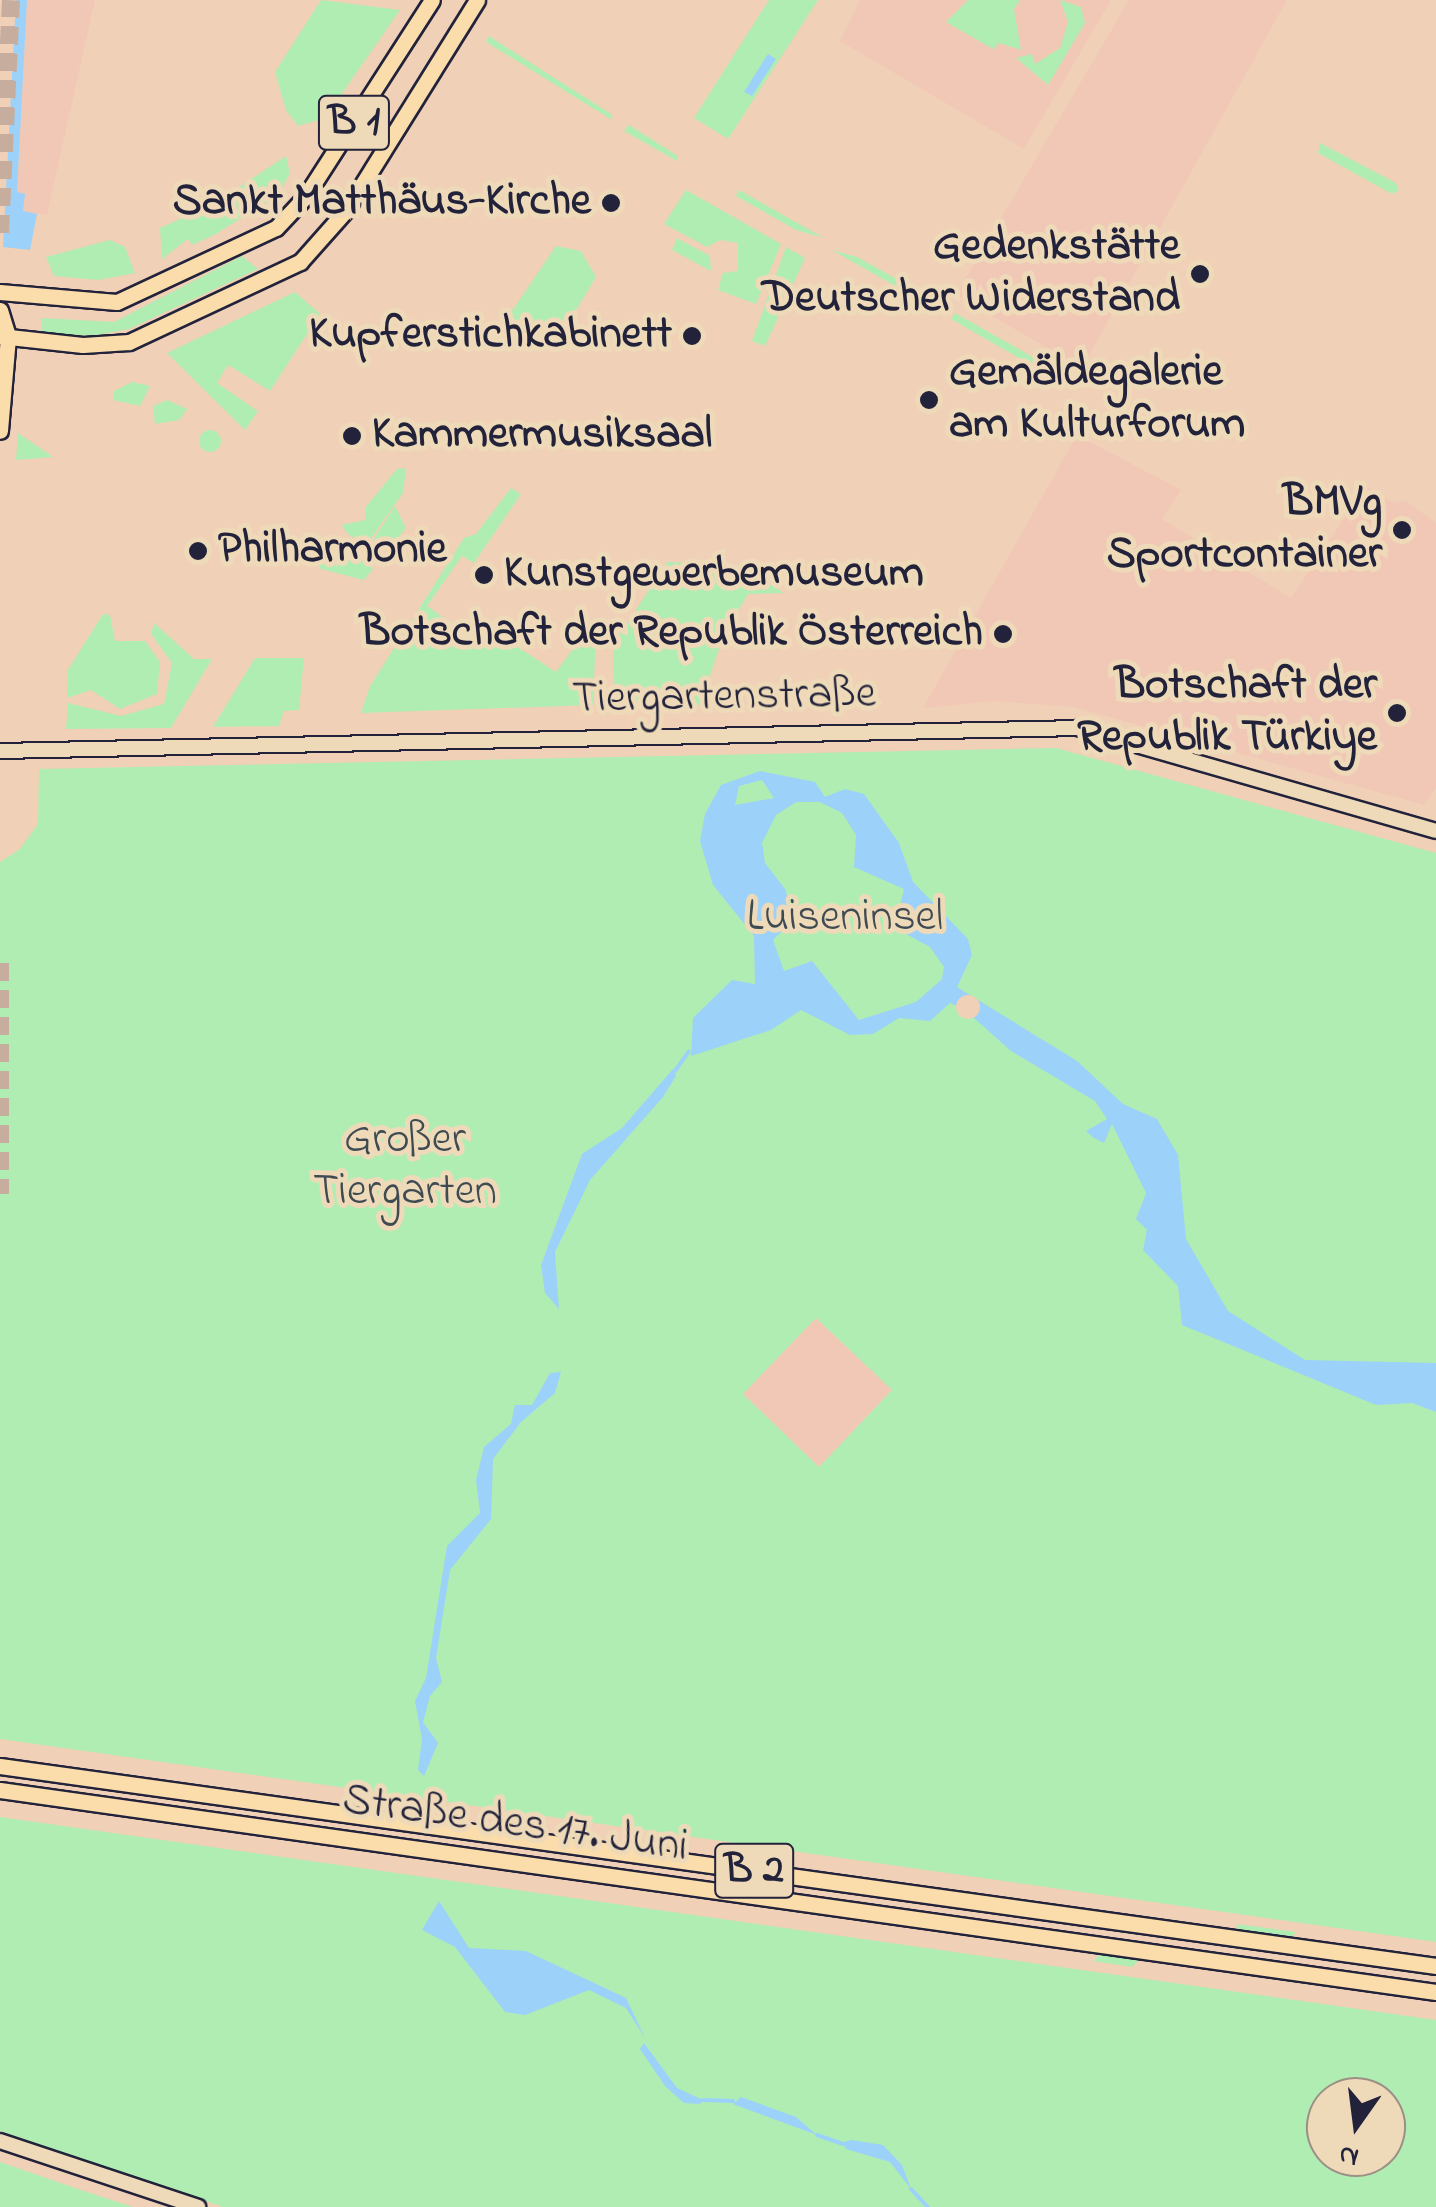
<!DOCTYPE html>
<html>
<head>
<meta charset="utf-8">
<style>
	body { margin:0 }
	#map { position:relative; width:1436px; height:2207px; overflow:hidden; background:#f0d0b6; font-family:"Indie Flower",sans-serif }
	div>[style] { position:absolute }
	.built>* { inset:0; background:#f1c8b5 }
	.green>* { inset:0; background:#b0edb3 }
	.round { border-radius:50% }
	.water>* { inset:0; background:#9cd1fa }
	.pier>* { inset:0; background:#f0d0b6 }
	.stream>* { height:4px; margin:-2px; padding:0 2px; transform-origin:2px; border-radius:2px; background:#9cd1fa }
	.highway-tunnel>* { height:18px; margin-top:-9px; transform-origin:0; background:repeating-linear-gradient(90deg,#c7ad9d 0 18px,transparent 0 27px) }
	.roads { filter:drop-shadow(2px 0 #22223b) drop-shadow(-2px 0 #22223b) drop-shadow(0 2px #22223b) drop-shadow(0 -2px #22223b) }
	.secondary>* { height:14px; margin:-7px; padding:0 7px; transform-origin:7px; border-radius:7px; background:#eedab8 }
	.primary>* { height:15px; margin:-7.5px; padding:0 7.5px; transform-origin:7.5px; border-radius:7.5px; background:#faddab }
	.dots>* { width:28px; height:28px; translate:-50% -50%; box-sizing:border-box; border:5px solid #eedab8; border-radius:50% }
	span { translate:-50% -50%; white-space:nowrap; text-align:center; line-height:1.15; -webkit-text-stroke:10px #eedab8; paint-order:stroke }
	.shield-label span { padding:2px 8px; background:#eedab8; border:2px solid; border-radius:8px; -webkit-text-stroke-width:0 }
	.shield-label { font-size:42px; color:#22223b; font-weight:700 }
	.poi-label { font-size:45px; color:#22223b; font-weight:700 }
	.right { translate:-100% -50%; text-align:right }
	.left { translate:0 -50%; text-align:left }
	.street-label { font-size:45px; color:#22223b }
	.park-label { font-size:45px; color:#3e4b53 }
	.north { position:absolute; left:1306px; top:2077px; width:100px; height:100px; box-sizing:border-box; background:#eedab8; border:2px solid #9c9086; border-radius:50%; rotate:194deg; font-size:28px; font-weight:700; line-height:40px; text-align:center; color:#22223b }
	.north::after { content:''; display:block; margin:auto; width:35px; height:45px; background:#22223b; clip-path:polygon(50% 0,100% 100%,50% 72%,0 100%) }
</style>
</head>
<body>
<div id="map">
	<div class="built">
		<div style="clip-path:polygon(27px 0,95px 0,47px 215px,22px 211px,17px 192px)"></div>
		<div style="clip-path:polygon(860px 0,1111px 0,1024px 149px,840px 41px)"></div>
		<div style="clip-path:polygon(1129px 0,1287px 0,1082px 368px,956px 295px)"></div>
		<div style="clip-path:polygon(1077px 435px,1181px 490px,1162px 519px,1291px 598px,1366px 486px,1392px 502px,1406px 501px,1436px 523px,1436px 788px,1424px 805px,1074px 707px,994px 701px,923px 708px)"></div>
		<div style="clip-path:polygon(816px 1317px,892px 1390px,819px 1467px,742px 1394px)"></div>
	</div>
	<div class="green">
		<div style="clip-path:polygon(321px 0,400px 10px,325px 118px,298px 126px,286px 110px,275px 72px)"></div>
		<div style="clip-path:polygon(769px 0,818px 0,728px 139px,694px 118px)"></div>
		<div style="clip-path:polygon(968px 0,1020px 0,1014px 9px,1021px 50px,999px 43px,993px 49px,946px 22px)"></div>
		<div style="clip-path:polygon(1060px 0,1081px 7px,1085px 23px,1048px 85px,1016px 58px,1032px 54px,1035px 64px,1060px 48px,1068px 22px)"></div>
		<div style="clip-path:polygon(489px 36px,611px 114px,612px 120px,486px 42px)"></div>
		<div style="clip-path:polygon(629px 125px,678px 156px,677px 161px,624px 131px)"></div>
		<div style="clip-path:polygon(1320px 143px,1396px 183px,1399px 190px,1392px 194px,1318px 153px)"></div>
		<div style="clip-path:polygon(286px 156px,290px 173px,278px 195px,216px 234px,192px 245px,188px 239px,162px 259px,160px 228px,215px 203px)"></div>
		<div style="clip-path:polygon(686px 190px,781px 244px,756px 304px,718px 290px,723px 273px,738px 271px,738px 243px,720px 240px,707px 247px,664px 224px)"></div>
		<div style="clip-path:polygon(739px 190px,824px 238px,796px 230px,736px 196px)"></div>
		<div style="clip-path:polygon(677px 238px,710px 256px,711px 271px,672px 250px)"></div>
		<div style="clip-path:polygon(110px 240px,125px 247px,135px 273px,98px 280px,54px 276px,46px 257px)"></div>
		<div style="clip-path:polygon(556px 246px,581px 251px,596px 277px,557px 342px,536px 345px,516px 333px,510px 314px)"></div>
		<div style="clip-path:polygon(786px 247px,805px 258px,765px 346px,752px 341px)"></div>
		<div style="clip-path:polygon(832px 250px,857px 257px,931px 298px,927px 304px)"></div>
		<div style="clip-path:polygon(242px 256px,258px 269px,129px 329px,92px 336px,41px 333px,42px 318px,114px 322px)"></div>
		<div style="clip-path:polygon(295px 292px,320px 314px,270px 391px,228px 365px,217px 383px,258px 411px,245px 430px,167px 353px)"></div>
		<div style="clip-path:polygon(955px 313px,1056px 370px,1052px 377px,951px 319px)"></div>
		<div style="clip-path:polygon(132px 382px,150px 386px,140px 406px,113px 400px,114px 391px)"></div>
		<div style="clip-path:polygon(167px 400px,187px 409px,179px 420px,155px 424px,153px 406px)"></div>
		<div class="round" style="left:199px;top:430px;width:22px;height:22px"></div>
		<div style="clip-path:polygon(18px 433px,53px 457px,16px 460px)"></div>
		<div style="clip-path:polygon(406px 468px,403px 493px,369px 541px,350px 536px,341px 525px,366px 520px,365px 508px,397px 469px)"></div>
		<div style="clip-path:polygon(511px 488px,521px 494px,474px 563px,462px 556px,427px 606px,485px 647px,496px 633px,556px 672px,589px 627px,596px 631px,593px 705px,361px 713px,370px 686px,464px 538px,476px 534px)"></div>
		<div style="clip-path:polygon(395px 506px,406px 528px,390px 548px,371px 543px)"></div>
		<div style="clip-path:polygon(315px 535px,339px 554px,364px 558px,373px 569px,364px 580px,321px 569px,309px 556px)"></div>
		<div style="clip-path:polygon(667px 562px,738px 565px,784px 593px,748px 594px,723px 637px,700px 705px,615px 706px,613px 645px)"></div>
		<div style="clip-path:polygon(103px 614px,110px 615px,115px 641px,145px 641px,160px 662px,157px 694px,120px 709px,91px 690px,67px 698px,68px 670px)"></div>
		<div style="clip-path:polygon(154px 623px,194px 659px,212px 659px,171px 728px,66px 729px,68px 703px,121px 716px,164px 704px,172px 663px,151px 634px)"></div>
		<div style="clip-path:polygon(255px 658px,304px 658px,299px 710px,284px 711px,279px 726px,213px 727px)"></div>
		<div style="clip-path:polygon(evenodd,1056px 748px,1436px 853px,1436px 1942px,0 1739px,0 862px,20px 849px,38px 824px,39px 769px,1056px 748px,816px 1318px,892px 1390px,819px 1467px,743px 1394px,816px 1318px)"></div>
		<div style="clip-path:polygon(evenodd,0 1817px,1436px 2020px,1436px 2207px,223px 2207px,0 2131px,0 1817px,1326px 2097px,1386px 2097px,1386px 2157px,1326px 2157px,1326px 2097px)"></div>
		<div style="clip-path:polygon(1237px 1924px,1296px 1932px,1290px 1940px,1236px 1933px)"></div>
		<div style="clip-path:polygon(1103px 1952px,1141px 1958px,1132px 1967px,1093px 1961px)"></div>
		<div style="clip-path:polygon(0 2162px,81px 2190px,133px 2207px,0 2207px)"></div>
	</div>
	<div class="water">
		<div style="clip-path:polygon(16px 0,27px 0,17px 192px,25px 194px,23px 211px,37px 214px,30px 250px,3px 247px)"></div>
		<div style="clip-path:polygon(768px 54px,776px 59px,752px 96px,744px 92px)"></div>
		<div style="clip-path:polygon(evenodd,760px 771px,815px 782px,825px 797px,845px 789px,864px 794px,899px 843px,913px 882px,968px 939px,972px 955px,957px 987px,1077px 1061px,1123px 1104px,1157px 1119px,1178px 1155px,1186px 1239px,1228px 1311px,1305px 1360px,1436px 1363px,1436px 1412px,1412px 1403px,1376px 1405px,1182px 1325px,1178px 1286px,1143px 1250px,1147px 1230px,1136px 1219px,1146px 1193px,1112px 1124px,1104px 1143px,1094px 1138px,1086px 1131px,1107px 1119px,1095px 1101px,1011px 1051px,965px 1010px,950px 1003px,930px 1021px,899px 1018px,873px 1034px,850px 1035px,801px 1010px,771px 1030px,691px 1056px,693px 1018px,732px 980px,755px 984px,754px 936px,713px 885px,700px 841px,705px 814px,721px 785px,760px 771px,762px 780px,774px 798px,735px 805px,739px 786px,762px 780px,760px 771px,796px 802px,820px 802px,842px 813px,856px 835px,854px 867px,904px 889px,895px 928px,930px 947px,944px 967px,942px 979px,916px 1002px,859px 1020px,812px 961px,784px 971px,773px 940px,794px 919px,785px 889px,765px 863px,762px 843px,776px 815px,796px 802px)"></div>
		<div style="clip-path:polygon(673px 1069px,676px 1076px,663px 1097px,590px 1180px,555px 1252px,559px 1309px,545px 1293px,541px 1265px,582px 1154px,622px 1128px)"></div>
		<div style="clip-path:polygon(561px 1372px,555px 1393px,521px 1422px,493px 1459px,491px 1519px,450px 1570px,436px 1658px,442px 1682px,430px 1696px,423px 1722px,438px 1743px,424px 1776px,418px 1770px,422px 1739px,415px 1701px,426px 1678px,447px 1546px,480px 1513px,476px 1480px,484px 1447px,511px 1424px,515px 1405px,532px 1405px,550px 1373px)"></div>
		<div style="clip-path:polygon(439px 1901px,469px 1948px,526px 1951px,626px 1998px,645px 2038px,626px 2008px,589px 1990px,525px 2015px,505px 2012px,455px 1947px,422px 1930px)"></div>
		<div style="clip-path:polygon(644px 2043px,677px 2088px,703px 2100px,700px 2104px,684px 2103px,665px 2086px,640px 2049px)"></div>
		<div style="clip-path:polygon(741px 2097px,796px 2117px,817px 2135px,733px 2104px)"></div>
		<div style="clip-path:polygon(852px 2140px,883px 2145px,902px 2165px,911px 2189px,890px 2162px,846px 2149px,843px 2142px)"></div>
	</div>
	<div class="pier">
		<div class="round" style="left:956px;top:995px;width:24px;height:24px"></div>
	</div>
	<div class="stream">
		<div style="left:675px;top:1071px;width:24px;rotate:-55deg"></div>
		<div style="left:703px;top:2100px;width:30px;rotate:2deg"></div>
		<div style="left:817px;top:2135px;width:28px;rotate:19deg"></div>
		<div style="left:911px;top:2189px;width:25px;rotate:47deg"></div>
	</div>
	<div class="highway-tunnel">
		<div style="left:0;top:233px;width:233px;rotate:-87.3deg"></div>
		<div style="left:0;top:963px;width:231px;rotate:90deg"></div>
	</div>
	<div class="roads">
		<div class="secondary">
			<div style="left:0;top:751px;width:1077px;rotate:-1.22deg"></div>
			<div style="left:1077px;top:728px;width:373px;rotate:16deg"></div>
			<div style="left:0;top:2141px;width:209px;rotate:18.4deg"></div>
		</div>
		<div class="primary">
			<div style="left:0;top:292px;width:117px;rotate:4.9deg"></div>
			<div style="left:117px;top:302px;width:175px;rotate:-25deg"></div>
			<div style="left:276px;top:228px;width:42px;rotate:-46.9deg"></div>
			<div style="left:305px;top:197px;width:234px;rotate:-57.2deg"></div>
			<div style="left:0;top:310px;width:28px;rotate:73deg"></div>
			<div style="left:8px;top:337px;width:94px;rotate:94.9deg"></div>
			<div style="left:0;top:336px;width:83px;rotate:6.2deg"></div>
			<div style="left:83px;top:345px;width:46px;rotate:-3.7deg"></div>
			<div style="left:129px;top:342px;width:189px;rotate:-25.1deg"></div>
			<div style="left:300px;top:262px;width:71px;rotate:-48.4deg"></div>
			<div style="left:347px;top:209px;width:246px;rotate:-58.1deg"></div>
			<div style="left:0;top:1766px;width:1450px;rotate:7.93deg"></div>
			<div style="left:0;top:1790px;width:1450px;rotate:8.01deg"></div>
		</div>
	</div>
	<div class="dots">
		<div style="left:611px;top:203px;background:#22223b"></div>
		<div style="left:1200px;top:274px;background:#22223b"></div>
		<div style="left:692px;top:336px;background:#22223b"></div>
		<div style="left:929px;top:400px;background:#22223b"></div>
		<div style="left:352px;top:436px;background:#22223b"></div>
		<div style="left:1402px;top:530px;background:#22223b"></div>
		<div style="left:198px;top:551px;background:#22223b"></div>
		<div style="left:484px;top:575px;background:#22223b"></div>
		<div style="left:1003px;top:634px;background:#22223b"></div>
		<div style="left:1397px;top:713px;background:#22223b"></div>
	</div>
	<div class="shield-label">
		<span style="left:354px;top:123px">B 1</span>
		<span style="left:754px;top:1871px">B 2</span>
	</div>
	<div class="poi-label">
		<span class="right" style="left:591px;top:203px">Sankt Matthäus-Kirche</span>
		<span class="right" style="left:1180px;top:274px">Gedenkstätte<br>Deutscher Widerstand</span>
		<span class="right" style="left:672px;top:336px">Kupferstichkabinett</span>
		<span class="left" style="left:949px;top:400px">Gemäldegalerie<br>am Kulturforum</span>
		<span class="left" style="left:372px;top:436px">Kammermusiksaal</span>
		<span class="right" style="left:1382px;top:530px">BMVg<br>Sportcontainer</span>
		<span class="left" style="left:218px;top:551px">Philharmonie</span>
		<span class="left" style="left:504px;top:575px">Kunstgewerbemuseum</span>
		<span class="right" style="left:983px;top:634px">Botschaft der Republik Österreich</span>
		<span class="right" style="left:1377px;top:713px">Botschaft der<br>Republik Türkiye</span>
	</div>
	<div class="street-label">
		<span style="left:724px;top:698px;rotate:-1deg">Tiergartenstraße</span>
		<span style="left:515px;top:1825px;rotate:8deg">Straße des 17. Juni</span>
	</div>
	<div class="park-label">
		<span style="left:845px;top:919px">Luiseninsel</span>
		<span style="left:405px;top:1167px">Großer<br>Tiergarten</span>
	</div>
	<div class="north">N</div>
</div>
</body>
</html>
